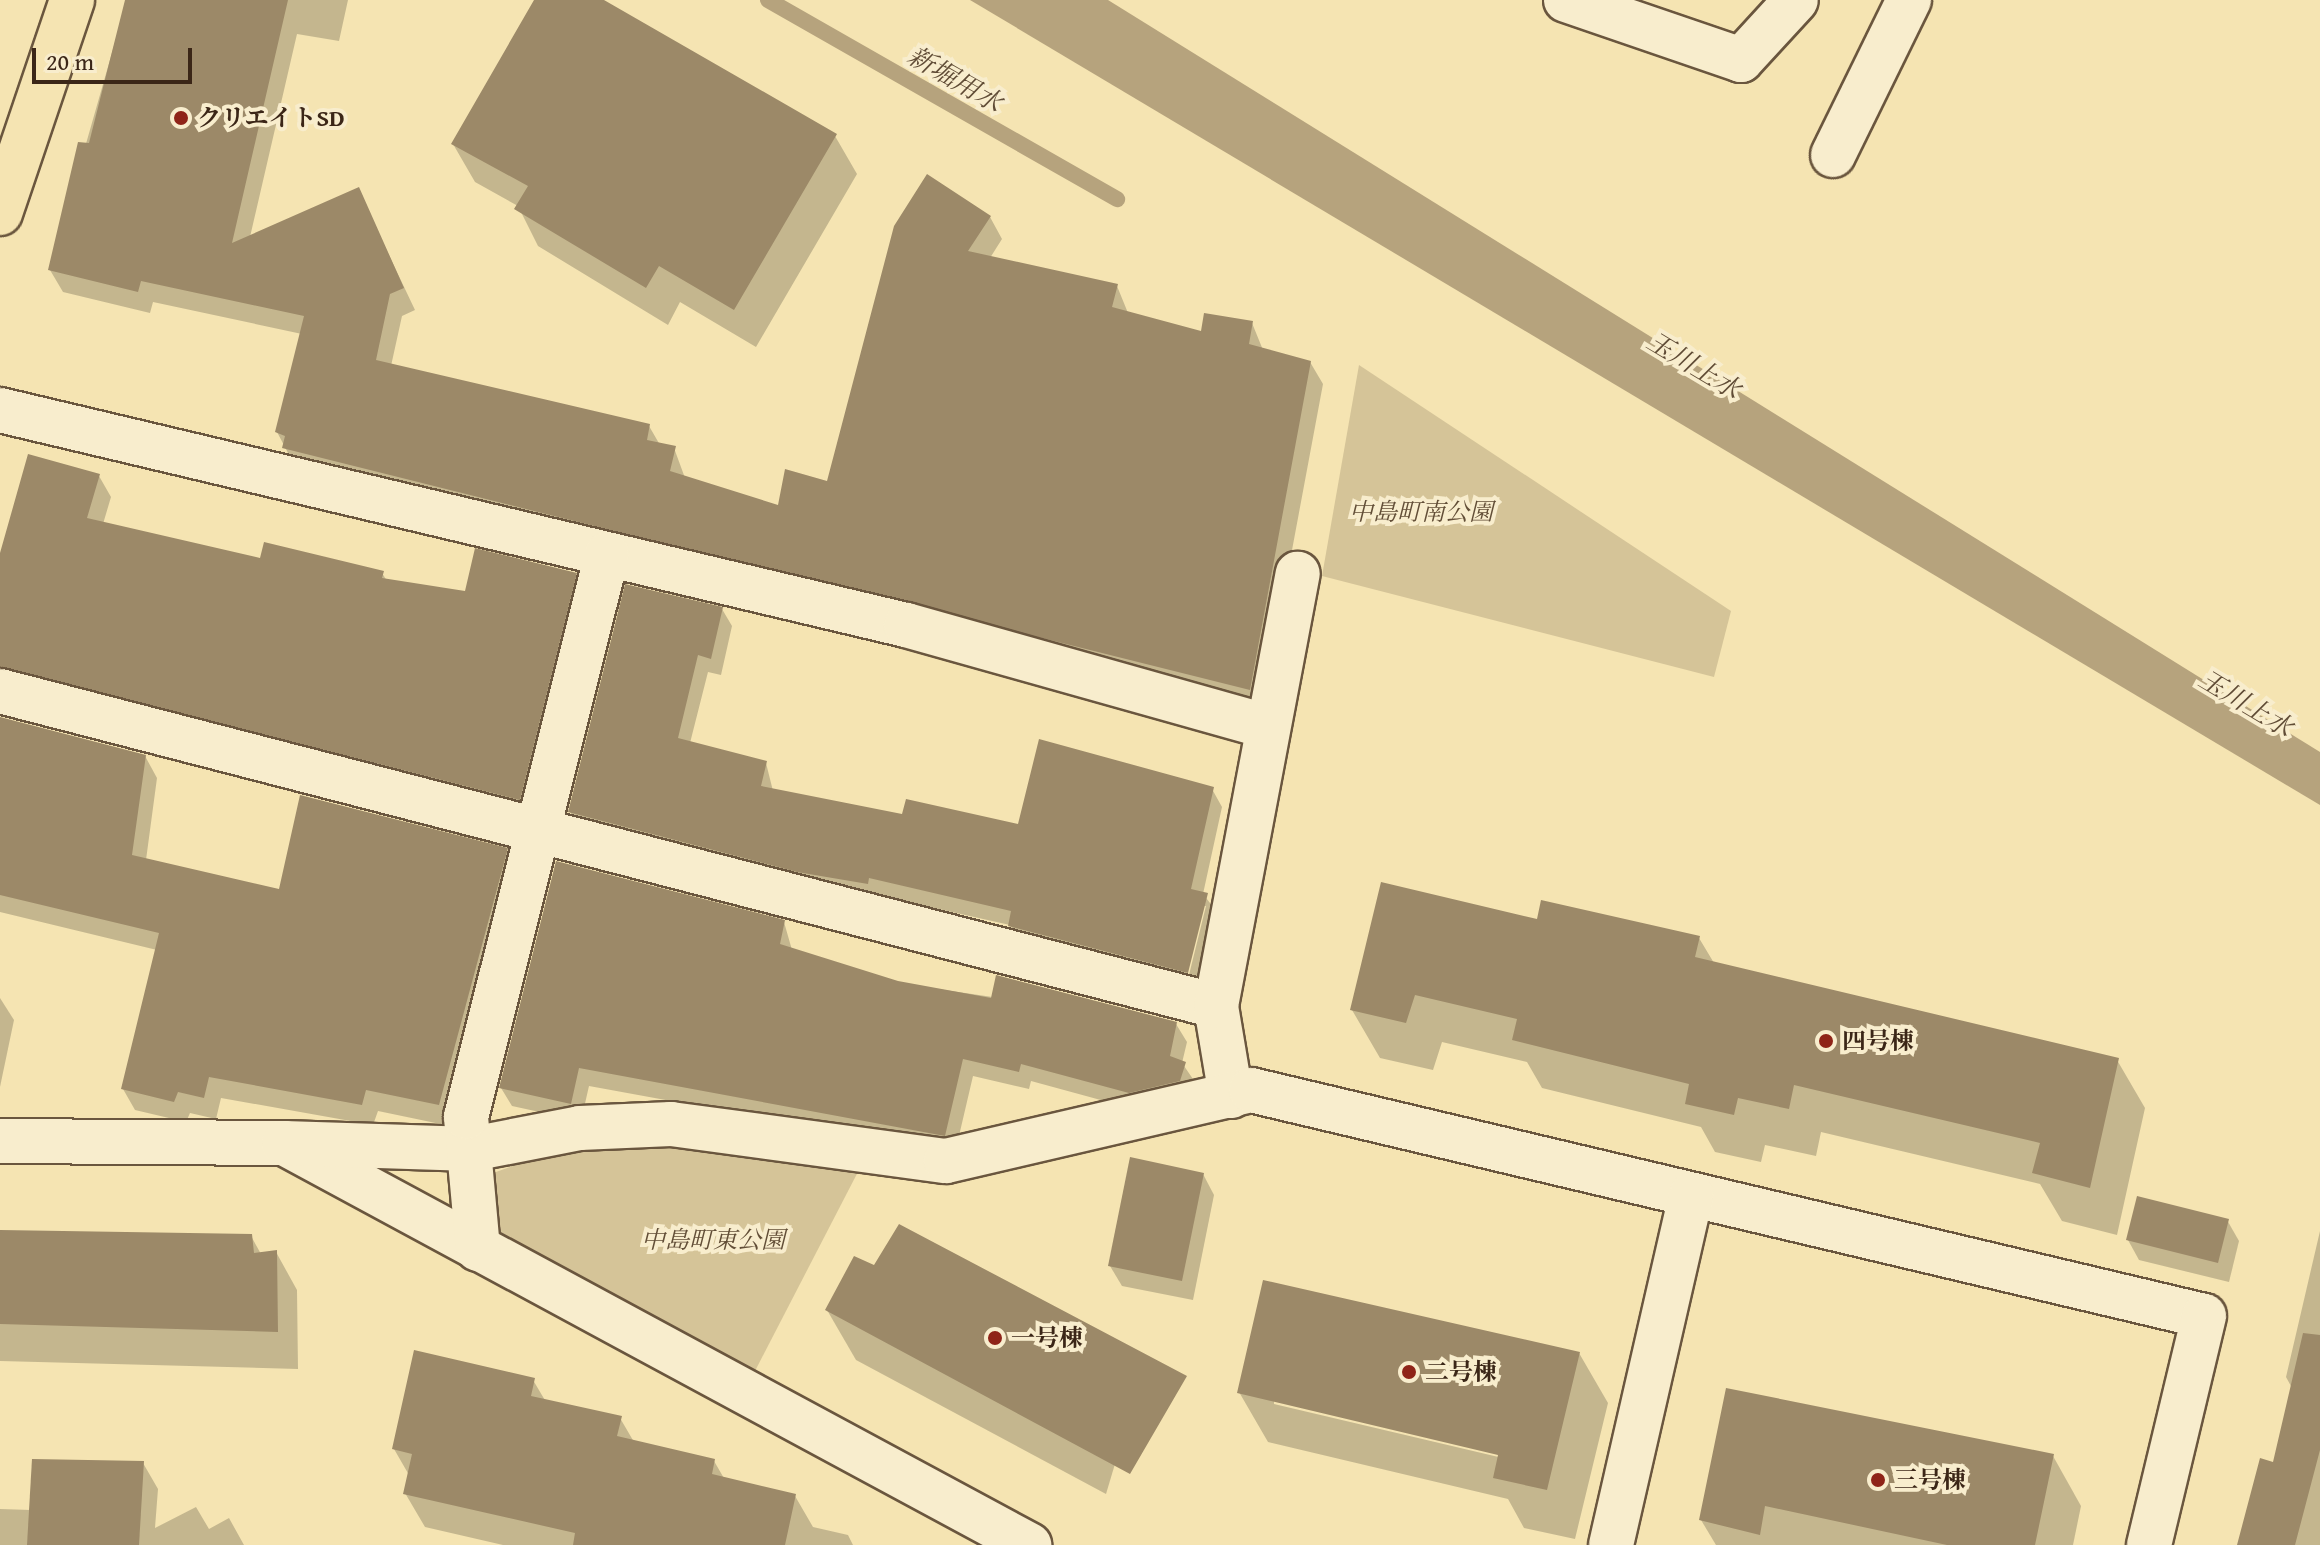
<!DOCTYPE html>
<html>
<head>
<meta charset="utf-8">
<style>
	body { margin:0 }
	#map { position:relative; width:2320px; height:1545px; overflow:hidden; background:#f5e4b2; font-family:"Gentium Book Plus","Noto Serif JP",serif }
	div>[style] { position:absolute }
	.green>* { inset:0; background:#d5c498 }
	.water>* { inset:0; background:#b6a37d }
	.shadow>* { inset:0; background:#0003 }
	.stream>* { height:16px; margin:-8px; padding:0 8px; transform-origin:8px; border-radius:8px; background:#b6a37d }
	.building>* { inset:0; background:#9c8968 }
	.roads { filter:drop-shadow(2px 0 #6a563e) drop-shadow(-2px 0 #6a563e) drop-shadow(0 2px #6a563e) drop-shadow(0 -2px #6a563e) }
	.minor>* { height:44px; margin:-22px; padding:0 22px; transform-origin:22px; border-radius:22px; background:#f8edcd }
	.major>* { height:44px; margin:-22px; padding:0 22px; transform-origin:22px; border-radius:22px; background:#f5e4b2 }
	.dots>* { width:22px; height:22px; translate:-50% -50%; box-sizing:border-box; border:4px solid #f8edcd; border-radius:50% }
	span { translate:-50% -50%; white-space:nowrap; text-align:center; line-height:1.15; -webkit-text-stroke:8px #f8edcd; paint-order:stroke }
	.poi-label { font-size:24px; color:#3b2617; font-weight:700 }
	.left { translate:0 -50%; text-align:left }
	.park-label { font-size:24px; color:#624e37; font-style:italic }
	.water-label { font-size:26px; color:#604c36; font-style:italic }
	.scale { position:absolute; left:32px; top:48px; width:160px; height:36px; box-sizing:border-box; border:4px solid #3b2617; border-top:0; padding-left:10px; font-size:24px; line-height:28px; white-space:nowrap; color:#3b2617; -webkit-text-stroke:6px #f8edcd; paint-order:stroke }
</style>
</head>
<body>
<div id="map">
	<div class="green">
		<div style="clip-path:polygon(1359px 365px,1731px 611px,1714px 677px,1322px 576px)"></div>
		<div style="clip-path:polygon(580px 1142px,704px 1142px,861px 1166px,755px 1371px,497px 1234px,493px 1173px)"></div>
	</div>
	<div class="water">
		<div style="clip-path:polygon(970px 0,1108px 0,2320px 752px,2320px 805px)"></div>
	</div>
	<div class="shadow">
		<div style="clip-path:polygon(127px 0,348px 0,339px 41px,297px 34px,250px 237px,358px 190px,415px 310px,402px 316px,391px 366px,649px 426px,660px 445px,674px 448px,685px 478px,779px 508px,828px 483px,896px 227px,990px 217px,1002px 239px,990px 258px,1117px 286px,1128px 313px,1203px 333px,1252px 323px,1263px 350px,1310px 362px,1323px 384px,1262px 711px,297px 470px,277px 432px,302px 334px,153px 302px,150px 313px,63px 292px,50px 270px)"></div>
		<div style="clip-path:polygon(536px 0,601px 0,835px 136px,857px 174px,756px 347px,680px 302px,668px 325px,538px 246px,518px 206px,475px 182px,453px 144px)"></div>
		<div style="clip-path:polygon(99px 476px,111px 497px,103px 524px,261px 561px,382px 573px,387px 581px,467px 593px,575px 574px,588px 596px,531px 820px,0 693px,0 560px)"></div>
		<div style="clip-path:polygon(evenodd,722px 609px,732px 626px,721px 675px,708px 672px,690px 743px,766px 763px,773px 791px,904px 816px,1020px 827px,1212px 789px,1222px 807px,1203px 894px,1217px 912px,1197px 989px,1020px 943px,1010px 925px,580px 829px,570px 812px,722px 609px,1202px 906px,1206px 906px,1187px 983px,1184px 982px,1202px 906px)"></div>
		<div style="clip-path:polygon(0 719px,145px 756px,157px 778px,146px 860px,281px 891px,506px 850px,519px 872px,450px 1126px,378px 1111px,373px 1125px,221px 1098px,216px 1119px,190px 1113px,186px 1122px,135px 1110px,123px 1089px,157px 950px,0 912px)"></div>
		<div style="clip-path:polygon(1538px 921px,1699px 938px,1714px 963px,2117px 1060px,2145px 1108px,2117px 1235px,2062px 1221px,2040px 1184px,1821px 1132px,1816px 1156px,1765px 1145px,1761px 1162px,1715px 1152px,1701px 1127px,1542px 1088px,1527px 1062px,1442px 1042px,1433px 1070px,1380px 1058px,1352px 1010px)"></div>
		<div style="clip-path:polygon(784px 922px,792px 950px,897px 983px,1176px 1024px,1187px 1042px,1182px 1063px,1195px 1082px,1141px 1111px,1031px 1081px,1029px 1089px,973px 1076px,955px 1153px,589px 1086px,581px 1121px,512px 1106px,501px 1088px)"></div>
		<div style="clip-path:polygon(0 998px,14px 1020px,0 1087px)"></div>
		<div style="clip-path:polygon(1203px 1174px,1214px 1195px,1193px 1300px,1122px 1286px,1110px 1266px)"></div>
		<div style="clip-path:polygon(2227px 1220px,2239px 1241px,2229px 1282px,2139px 1260px,2128px 1240px)"></div>
		<div style="clip-path:polygon(2320px 1231px,2320px 1545px,2239px 1545px,2274px 1464px,2292px 1388px,2286px 1377px)"></div>
		<div style="clip-path:polygon(0 1232px,251px 1236px,261px 1254px,276px 1252px,297px 1290px,298px 1369px,0 1361px)"></div>
		<div style="clip-path:polygon(827px 1310px,1138px 1387px,1106px 1494px,856px 1360px)"></div>
		<div style="clip-path:polygon(evenodd,1579px 1353px,1608px 1403px,1575px 1539px,1524px 1528px,1508px 1499px,1268px 1442px,1239px 1392px,1579px 1353px,1274px 1399px,1508px 1455px,1507px 1459px,1274px 1404px,1274px 1399px)"></div>
		<div style="clip-path:polygon(533px 1380px,546px 1402px,620px 1418px,634px 1442px,714px 1461px,725px 1480px,795px 1496px,813px 1527px,848px 1535px,853px 1545px,503px 1545px,425px 1527px,405px 1493px,409px 1475px,394px 1449px)"></div>
		<div style="clip-path:polygon(1727px 1390px,2053px 1456px,2081px 1506px,2073px 1545px,1716px 1545px,1701px 1520px)"></div>
		<div style="clip-path:polygon(143px 1463px,158px 1489px,155px 1528px,196px 1507px,209px 1529px,229px 1518px,244px 1545px,0 1545px,0 1509px,31px 1510px)"></div>
	</div>
	<div class="stream">
		<div style="left:768px;top:0;width:402px;rotate:29.7deg"></div>
	</div>
	<div class="building">
		<div style="clip-path:polygon(125px 0,288px 0,232px 243px,359px 187px,404px 288px,390px 294px,376px 360px,650px 424px,647px 440px,676px 446px,670px 471px,778px 505px,785px 469px,827px 481px,894px 226px,927px 174px,991px 216px,968px 251px,1118px 284px,1112px 307px,1201px 331px,1204px 313px,1253px 321px,1249px 344px,1311px 361px,1250px 690px,282px 448px,285px 436px,275px 432px,304px 316px,141px 281px,138px 292px,48px 270px,78px 142px,89px 143px)"></div>
		<div style="clip-path:polygon(534px 0,604px 0,837px 134px,734px 310px,659px 266px,646px 288px,514px 209px,528px 186px,451px 144px)"></div>
		<div style="clip-path:polygon(28px 454px,100px 474px,87px 518px,260px 558px,264px 542px,384px 571px,382px 578px,465px 591px,475px 548px,577px 573px,520px 800px,0 667px,0 553px)"></div>
		<div style="clip-path:polygon(625px 584px,723px 607px,711px 659px,698px 655px,678px 738px,767px 761px,761px 786px,902px 814px,906px 799px,1018px 824px,1039px 739px,1214px 787px,1191px 889px,1208px 893px,1188px 973px,1008px 926px,1011px 911px,869px 878px,868px 884px,797px 872px,568px 812px)"></div>
		<div style="clip-path:polygon(0 717px,146px 755px,132px 855px,279px 889px,300px 795px,508px 848px,439px 1105px,366px 1090px,362px 1105px,209px 1077px,204px 1098px,178px 1092px,174px 1102px,121px 1089px,159px 933px,0 895px)"></div>
		<div style="clip-path:polygon(556px 861px,785px 920px,780px 944px,898px 981px,991px 998px,996px 975px,1177px 1022px,1170px 1056px,1186px 1062px,1180px 1081px,1129px 1093px,1021px 1064px,1019px 1072px,963px 1059px,945px 1136px,579px 1068px,571px 1104px,499px 1088px)"></div>
		<div style="clip-path:polygon(1381px 882px,1537px 919px,1541px 900px,1700px 936px,1695px 957px,2119px 1058px,2090px 1188px,2032px 1173px,2040px 1143px,1794px 1085px,1789px 1109px,1738px 1098px,1734px 1115px,1685px 1104px,1689px 1084px,1512px 1040px,1517px 1019px,1415px 995px,1406px 1023px,1350px 1010px)"></div>
		<div style="clip-path:polygon(1130px 1157px,1204px 1173px,1182px 1281px,1108px 1266px)"></div>
		<div style="clip-path:polygon(2137px 1196px,2229px 1219px,2218px 1263px,2126px 1240px)"></div>
		<div style="clip-path:polygon(899px 1224px,1187px 1376px,1130px 1474px,825px 1310px,854px 1256px,874px 1265px)"></div>
		<div style="clip-path:polygon(0 1230px,252px 1234px,254px 1253px,277px 1250px,278px 1332px,0 1324px)"></div>
		<div style="clip-path:polygon(1263px 1280px,1580px 1352px,1547px 1490px,1493px 1478px,1498px 1455px,1237px 1393px)"></div>
		<div style="clip-path:polygon(2303px 1333px,2320px 1335px,2320px 1450px,2295px 1545px,2237px 1545px,2260px 1458px,2273px 1462px)"></div>
		<div style="clip-path:polygon(414px 1350px,535px 1378px,531px 1396px,622px 1416px,617px 1436px,715px 1459px,712px 1474px,796px 1494px,785px 1545px,573px 1545px,575px 1533px,403px 1494px,412px 1454px,392px 1449px)"></div>
		<div style="clip-path:polygon(1726px 1388px,2054px 1454px,2035px 1545px,1947px 1545px,1765px 1506px,1760px 1535px,1699px 1520px)"></div>
		<div style="clip-path:polygon(32px 1459px,144px 1461px,139px 1545px,27px 1545px)"></div>
	</div>
	<div class="roads">
		<div class="minor">
			<div style="left:1566px;top:0;width:185px;rotate:18.9deg"></div>
			<div style="left:1741px;top:60px;width:81px;rotate:-47.5deg"></div>
			<div style="left:1833px;top:155px;width:173px;rotate:-63.9deg"></div>
			<div style="left:0;top:410px;width:931px;rotate:13.35deg"></div>
			<div style="left:906px;top:625px;width:374px;rotate:15.7deg"></div>
			<div style="left:0;top:691px;width:1256px;rotate:14.52deg"></div>
			<div style="left:1231px;top:1096px;width:91px;rotate:-99.5deg"></div>
			<div style="left:1216px;top:1006px;width:440px;rotate:-79.3deg"></div>
			<div style="left:0;top:1141px;width:284px;rotate:0.4deg"></div>
			<div style="left:284px;top:1143px;width:847px;rotate:28.35deg"></div>
			<div style="left:284px;top:1143px;width:188px;rotate:1.8deg"></div>
			<div style="left:472px;top:1149px;width:110px;rotate:-11deg"></div>
			<div style="left:580px;top:1128px;width:91px;rotate:-2.5deg"></div>
			<div style="left:671px;top:1124px;width:277px;rotate:7.7deg"></div>
			<div style="left:946px;top:1161px;width:313px;rotate:-13.1deg"></div>
			<div style="left:1251px;top:1090px;width:979px;rotate:13.34deg"></div>
			<div style="left:2204px;top:1316px;width:236px;rotate:103.5deg"></div>
			<div style="left:478px;top:1249px;width:133px;rotate:-95.2deg"></div>
			<div style="left:466px;top:1117px;width:580px;rotate:-75.94deg"></div>
			<div style="left:1611px;top:1545px;width:359px;rotate:-77.1deg"></div>
		</div>
		<div class="major">
			<div style="left:0;top:213px;width:225px;rotate:-71.3deg"></div>
		</div>
	</div>
	<div class="dots">
		<div style="left:181px;top:118px;background:#8f2418"></div>
		<div style="left:1826px;top:1041px;background:#8f2418"></div>
		<div style="left:995px;top:1338px;background:#8f2418"></div>
		<div style="left:1409px;top:1372px;background:#8f2418"></div>
		<div style="left:1878px;top:1480px;background:#8f2418"></div>
	</div>
	<div class="poi-label">
		<span class="left" style="left:197px;top:118px">クリエイトSD</span>
		<span class="left" style="left:1842px;top:1041px">四号棟</span>
		<span class="left" style="left:1011px;top:1338px">一号棟</span>
		<span class="left" style="left:1425px;top:1372px">二号棟</span>
		<span class="left" style="left:1894px;top:1480px">三号棟</span>
	</div>
	<div class="park-label">
		<span style="left:1421px;top:512px">中島町南公園</span>
		<span style="left:713px;top:1240px">中島町東公園</span>
	</div>
	<div class="water-label">
		<span style="left:955px;top:79px;rotate:30deg">新堀用水</span>
		<span style="left:1694px;top:365px;rotate:31deg">玉川上水</span>
		<span style="left:2246px;top:703px;rotate:31deg">玉川上水</span>
	</div>
	<div class="scale">20 m</div>
</div>
</body>
</html>
